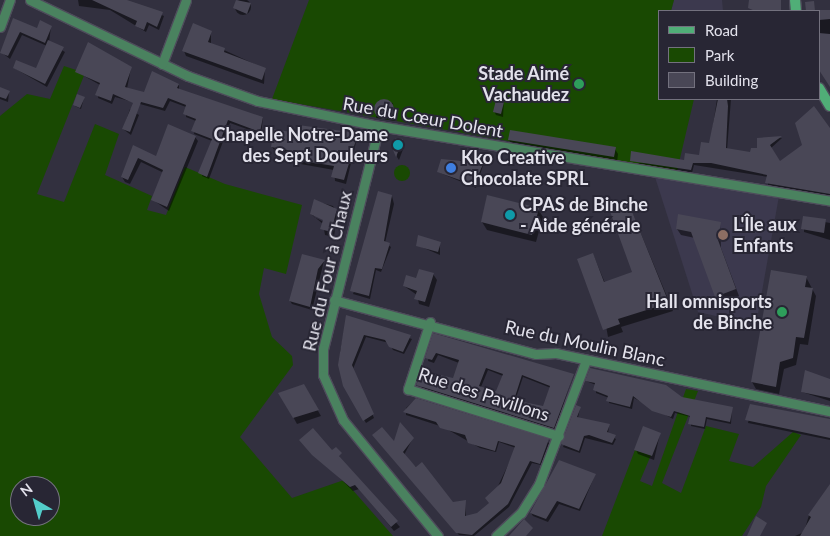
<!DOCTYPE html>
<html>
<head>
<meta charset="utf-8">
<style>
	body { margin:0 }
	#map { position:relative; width:830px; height:536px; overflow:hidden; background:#32303f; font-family:Lato,sans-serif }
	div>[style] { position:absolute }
	.built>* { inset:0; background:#3c394e }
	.green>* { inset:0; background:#194902 }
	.round { border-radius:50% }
	.shadow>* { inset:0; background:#0007 }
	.building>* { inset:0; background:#494756 }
	.roads { filter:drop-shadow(1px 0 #4e4c5b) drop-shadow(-1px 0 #4e4c5b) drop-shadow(0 1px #4e4c5b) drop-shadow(0 -1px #4e4c5b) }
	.minor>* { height:9px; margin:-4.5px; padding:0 4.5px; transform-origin:4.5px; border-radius:4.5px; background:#4a825f }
	.secondary>* { height:10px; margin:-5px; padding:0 5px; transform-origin:5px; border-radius:5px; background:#50ae77 }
	.dots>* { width:14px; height:14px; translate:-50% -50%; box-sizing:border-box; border:2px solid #282634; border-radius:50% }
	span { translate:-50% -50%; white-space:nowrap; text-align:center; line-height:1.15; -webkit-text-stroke:4px #282634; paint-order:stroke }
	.poi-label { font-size:18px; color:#e3e2ec; font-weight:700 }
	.right { translate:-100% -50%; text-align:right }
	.left { translate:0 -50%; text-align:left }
	.street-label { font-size:18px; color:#e3e2ec }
	.legend { position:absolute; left:658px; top:10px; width:162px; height:90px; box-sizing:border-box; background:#282634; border:1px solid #73717e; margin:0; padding:6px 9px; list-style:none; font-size:15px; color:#e3e2ec }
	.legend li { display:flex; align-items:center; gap:10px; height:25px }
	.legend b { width:25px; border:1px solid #73717e }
	.north { position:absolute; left:10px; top:476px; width:50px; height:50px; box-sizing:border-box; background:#282634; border:1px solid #73717e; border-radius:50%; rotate:322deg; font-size:14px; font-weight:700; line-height:20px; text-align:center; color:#e3e2ec }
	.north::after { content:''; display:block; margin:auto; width:18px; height:22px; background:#53cdca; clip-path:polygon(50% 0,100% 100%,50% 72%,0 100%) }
</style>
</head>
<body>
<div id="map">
	<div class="built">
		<div style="clip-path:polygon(674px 0,722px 0,723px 11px,671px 11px)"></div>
		<div style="clip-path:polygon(655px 177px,779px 196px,756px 325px,698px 312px)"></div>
	</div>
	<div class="green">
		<div style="clip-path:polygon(309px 0,674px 0,671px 11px,659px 11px,659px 99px,694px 99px,677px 171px,272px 99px)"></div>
		<div style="clip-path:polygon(evenodd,64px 66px,85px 73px,37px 194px,64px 202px,95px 124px,119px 134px,105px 175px,152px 196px,147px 210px,166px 215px,185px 167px,225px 184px,302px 205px,286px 274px,264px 268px,259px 294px,272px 337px,292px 356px,293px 365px,240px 437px,292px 498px,344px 480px,393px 536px,0 536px,0 116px,27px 94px,50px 99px,64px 66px,20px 486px,50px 486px,50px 516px,20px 516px,20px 486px)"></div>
		<div class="round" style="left:394px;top:165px;width:16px;height:16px"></div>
		<div style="clip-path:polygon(686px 389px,698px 391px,662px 483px,681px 493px,706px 426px,739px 434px,729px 461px,753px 467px,793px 432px,801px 435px,766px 486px,761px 507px,742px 536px,602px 536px,635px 450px,651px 455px,640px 481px,652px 486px)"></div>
	</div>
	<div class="shadow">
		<div class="round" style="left:235px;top:-1px;width:16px;height:16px"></div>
		<div style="clip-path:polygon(78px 0,125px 0,164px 16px,159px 30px,149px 25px,146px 32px,110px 10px,79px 6px)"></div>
		<div style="clip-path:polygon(819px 12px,830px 13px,830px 85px,819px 60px)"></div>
		<div style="clip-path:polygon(13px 20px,37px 29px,51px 27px,49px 42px,65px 52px,47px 87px,14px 68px,37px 70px,47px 46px,22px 35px,10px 59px,1px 52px)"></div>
		<div style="clip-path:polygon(211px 32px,211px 44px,265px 69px,264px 84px,186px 56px,184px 51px)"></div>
		<div style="clip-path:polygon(131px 68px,127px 89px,145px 94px,179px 85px,179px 90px,263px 118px,261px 134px,230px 123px,209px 179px,202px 176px,212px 141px,194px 134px,196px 121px,186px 117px,186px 107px,170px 101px,165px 111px,115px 97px,112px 104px,98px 98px,100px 85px,77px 72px)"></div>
		<div style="clip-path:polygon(0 88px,9px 92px,8px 102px,0 99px)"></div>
		<div style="clip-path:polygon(84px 98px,81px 109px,75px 106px,75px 105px)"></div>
		<div style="clip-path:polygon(504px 99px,503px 117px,496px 115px,494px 111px)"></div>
		<div style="clip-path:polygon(717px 99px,731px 99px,727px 150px,752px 153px,758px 150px,758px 139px,782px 138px,770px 149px,780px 163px,830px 130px,830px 196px,768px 185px,768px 177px,694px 165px,692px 173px,633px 163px,685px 162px,700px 157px,710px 145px)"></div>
		<div style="clip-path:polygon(379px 100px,393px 103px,395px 121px,376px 118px)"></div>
		<div style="clip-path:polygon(130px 109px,139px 115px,131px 135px,123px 129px)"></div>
		<div style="clip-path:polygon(297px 134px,358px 134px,346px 184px,335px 181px,334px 170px,295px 163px,293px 155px,275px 151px,272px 147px)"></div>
		<div style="clip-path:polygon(195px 137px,198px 141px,169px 211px,153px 200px,164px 173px,141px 162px,130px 184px,125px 182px,122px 177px,134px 147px,156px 157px)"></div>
		<div style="clip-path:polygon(396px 139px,405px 144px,399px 160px,397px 157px)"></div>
		<div style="clip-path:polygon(509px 140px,615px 149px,618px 154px,617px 162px,512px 145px)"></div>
		<div style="clip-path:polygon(486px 156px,476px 188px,438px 172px,459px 165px,460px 160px,473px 163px)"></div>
		<div style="clip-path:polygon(392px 196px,394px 204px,385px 243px,391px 247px,381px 272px,376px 270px,370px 299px,353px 294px)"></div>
		<div style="clip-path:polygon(627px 200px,673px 311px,621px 327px,623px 332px,608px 337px,593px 254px,605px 283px,634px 273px)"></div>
		<div style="clip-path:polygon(evenodd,315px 201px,333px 206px,337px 212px,334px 237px,325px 235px,323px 224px,311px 214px,315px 201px,314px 214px,329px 222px,328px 224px,314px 217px,314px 214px)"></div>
		<div style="clip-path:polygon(538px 209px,543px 217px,536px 242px,487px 230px,482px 222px)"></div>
		<div style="clip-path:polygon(804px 218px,830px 223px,830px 240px,804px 232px)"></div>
		<div style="clip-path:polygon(720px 223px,721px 248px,739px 296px,720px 303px,695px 238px,681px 235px,677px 229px)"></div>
		<div style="clip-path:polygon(440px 243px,440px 255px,417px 245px)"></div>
		<div style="clip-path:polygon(324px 261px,312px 310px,292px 304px,290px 301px)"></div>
		<div style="clip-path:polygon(433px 274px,437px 280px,429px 307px,419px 304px,417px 295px,404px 286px)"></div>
		<div style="clip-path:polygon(806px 277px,816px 296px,808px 345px,800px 344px,796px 365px,784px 369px,779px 394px,756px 389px,752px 382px)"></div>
		<div style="clip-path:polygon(347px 317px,412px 339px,404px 354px,393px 350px,389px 343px,366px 337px,353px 369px,374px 418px,366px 423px,344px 386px,340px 352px)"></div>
		<div style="clip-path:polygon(evenodd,434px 334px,573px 375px,555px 430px,419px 388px,454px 380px,459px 363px,438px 355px,434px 363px,428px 361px,434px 334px,488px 370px,503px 376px,497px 392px,481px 387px,488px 370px,434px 334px,523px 377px,551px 388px,544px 407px,515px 401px,523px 377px)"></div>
		<div style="clip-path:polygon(590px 370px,681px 398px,732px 408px,731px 424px,707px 419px,705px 429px,691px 426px,691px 417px,675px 413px,673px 419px,634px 398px,632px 409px,609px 403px,609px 398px,596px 393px,596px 385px,586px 381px)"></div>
		<div style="clip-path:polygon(830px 380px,830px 401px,802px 392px)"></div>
		<div style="clip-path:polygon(303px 385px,321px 416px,297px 424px,280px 393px)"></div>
		<div style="clip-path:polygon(416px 399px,550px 443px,541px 465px,532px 463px,509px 507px,474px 536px,459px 535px,375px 437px,394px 444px,413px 438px,404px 455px,453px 503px,465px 502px,466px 517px,478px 515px,490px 503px,516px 448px,499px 442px,496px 452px,480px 448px,443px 427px,406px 415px,406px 408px)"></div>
		<div style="clip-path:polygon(751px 406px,830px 420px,830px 440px,748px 423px)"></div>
		<div style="clip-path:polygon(580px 408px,578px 418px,609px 425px,608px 434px,616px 439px,613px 445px,585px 438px,580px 453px,563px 447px)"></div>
		<div style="clip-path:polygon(660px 434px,654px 460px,638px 454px,636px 450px)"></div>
		<div style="clip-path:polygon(300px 440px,332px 452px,336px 448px,341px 461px,400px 527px,394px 531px,359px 489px,353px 491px)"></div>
		<div style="clip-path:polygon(595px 475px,580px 511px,559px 504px,548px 522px,533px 516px,531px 513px)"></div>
		<div style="clip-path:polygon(830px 485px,830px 536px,795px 536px,804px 532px,809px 515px)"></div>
	</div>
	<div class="building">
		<div style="clip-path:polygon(92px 0,127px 0,163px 12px,157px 27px,147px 22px,144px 30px,135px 26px,137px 21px)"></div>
		<div style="clip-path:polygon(236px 0,251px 3px,247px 14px,233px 8px)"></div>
		<div style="clip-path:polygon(749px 0,781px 0,781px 11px,755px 11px,748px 8px)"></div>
		<div style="clip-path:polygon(814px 1px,815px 11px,806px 11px,805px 2px)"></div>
		<div style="clip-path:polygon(819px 10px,830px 10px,830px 19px,819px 20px)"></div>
		<div style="clip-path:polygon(13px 18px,37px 28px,40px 20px,52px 26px,45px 43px,20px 32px,8px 56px,0 53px)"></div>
		<div style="clip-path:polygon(193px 23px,212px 31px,208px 42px,225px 48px,224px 52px,266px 68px,262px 80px,182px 51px)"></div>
		<div style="clip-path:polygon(819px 33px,830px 34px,830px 87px,819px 70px)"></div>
		<div style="clip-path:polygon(48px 40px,64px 47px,45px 84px,13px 68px,16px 60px,36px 68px)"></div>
		<div style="clip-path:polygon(88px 42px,132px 67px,125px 87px,144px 92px,152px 71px,179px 84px,177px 88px,263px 117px,260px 132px,228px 120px,207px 177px,198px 173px,212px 139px,191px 131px,196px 119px,183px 114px,186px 105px,168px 98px,163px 108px,141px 102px,130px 132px,122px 129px,133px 103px,113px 94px,111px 101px,95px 95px,100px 83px,75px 72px)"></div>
		<div style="clip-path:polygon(0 87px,10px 91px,6px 99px,0 97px)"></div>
		<div style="clip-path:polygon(77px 94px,85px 97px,80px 108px,73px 105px)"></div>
		<div style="clip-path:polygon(497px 96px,505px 98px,501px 114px,493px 112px)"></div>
		<div class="round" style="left:374px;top:99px;width:20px;height:20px"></div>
		<div style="clip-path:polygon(718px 99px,727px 99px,728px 106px,726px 148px,750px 152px,751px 148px,757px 148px,757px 138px,782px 136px,770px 145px,780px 161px,802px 145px,795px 123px,814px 106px,830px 128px,830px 194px,765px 183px,767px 175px,711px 163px,693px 163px,691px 170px,630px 161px,631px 151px,684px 160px,685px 153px,699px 155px,701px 142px,709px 143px)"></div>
		<div style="clip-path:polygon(168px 124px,196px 136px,167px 207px,151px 200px,163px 170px,138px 158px,128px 180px,121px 177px,133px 145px,156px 156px)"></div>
		<div style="clip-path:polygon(298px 125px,358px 133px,344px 180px,331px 177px,334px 166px,291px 159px,293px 151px,271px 147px,274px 129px,296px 133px)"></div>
		<div style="clip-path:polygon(510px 130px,616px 147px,614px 157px,508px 140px)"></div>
		<div style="clip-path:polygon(395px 138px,403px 139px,396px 157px,393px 150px)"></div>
		<div style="clip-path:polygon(475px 152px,487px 155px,474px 185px,437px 172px,441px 159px,472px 162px)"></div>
		<div style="clip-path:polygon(378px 191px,392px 195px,384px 241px,390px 243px,382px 269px,375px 268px,369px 296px,350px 291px)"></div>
		<div style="clip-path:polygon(487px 195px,539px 208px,532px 235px,481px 222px)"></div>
		<div style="clip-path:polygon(314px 199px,337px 209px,331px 232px,320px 229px,323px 220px,310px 214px)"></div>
		<div style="clip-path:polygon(627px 199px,669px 303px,618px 319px,620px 324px,603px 330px,577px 259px,593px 253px,604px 282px,632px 272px,608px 206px)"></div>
		<div style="clip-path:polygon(678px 214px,721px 222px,718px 240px,736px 289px,715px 297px,691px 232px,676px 229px)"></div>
		<div style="clip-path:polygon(803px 216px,826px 219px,824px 233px,801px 229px)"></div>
		<div style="clip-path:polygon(418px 235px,441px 242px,438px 252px,416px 246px)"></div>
		<div style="clip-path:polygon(302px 254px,325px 260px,318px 269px,310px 307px,289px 301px)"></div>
		<div style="clip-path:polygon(419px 269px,434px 273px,425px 302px,414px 299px,417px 291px,403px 286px,406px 275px,416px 278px)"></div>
		<div style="clip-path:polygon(771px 270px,807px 276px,805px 287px,813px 288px,804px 338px,796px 337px,793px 358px,780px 362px,776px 387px,751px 382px)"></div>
		<div style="clip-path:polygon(346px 315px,411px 335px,403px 352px,389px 347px,385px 340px,364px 335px,352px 365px,374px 414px,363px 421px,343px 386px,338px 365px)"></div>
		<div style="clip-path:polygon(evenodd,433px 333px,574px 374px,554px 428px,416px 385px,423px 371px,453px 378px,459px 360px,436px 353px,432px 360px,425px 358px,433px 333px,486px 368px,503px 374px,496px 391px,479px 386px,486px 368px,433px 333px,522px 375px,550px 386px,543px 406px,514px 400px,522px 375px)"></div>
		<div style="clip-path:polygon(590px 368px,666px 385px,682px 397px,733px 407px,730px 422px,706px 417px,704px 427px,688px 424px,690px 416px,674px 411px,671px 417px,652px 411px,633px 396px,630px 407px,606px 401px,608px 396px,593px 390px,595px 383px,585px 381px)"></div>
		<div style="clip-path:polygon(805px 370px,830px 379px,830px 398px,801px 392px)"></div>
		<div style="clip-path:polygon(304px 384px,319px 410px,293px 418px,278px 393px)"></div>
		<div style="clip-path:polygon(416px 398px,549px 439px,540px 464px,530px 461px,508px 504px,472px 535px,456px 533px,372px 435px,382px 427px,394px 441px,400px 422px,414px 438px,403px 452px,416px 467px,422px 462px,453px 502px,466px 500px,465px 516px,477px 513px,489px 503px,485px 498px,501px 483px,515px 446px,498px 441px,495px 451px,478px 446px,468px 443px,465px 435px,440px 428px,436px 422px,403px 412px)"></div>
		<div style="clip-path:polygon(750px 404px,830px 419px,830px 438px,745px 420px)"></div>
		<div style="clip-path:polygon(576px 405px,581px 407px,577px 417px,610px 424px,607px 432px,616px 435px,612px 443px,589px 435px,584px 436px,579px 451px,561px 444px)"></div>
		<div style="clip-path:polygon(643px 426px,661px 433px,652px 456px,634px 450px)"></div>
		<div style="clip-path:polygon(313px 428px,332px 450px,336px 447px,342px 453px,339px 456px,398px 521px,391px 527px,355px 485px,350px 487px,312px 455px,299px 440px)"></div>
		<div style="clip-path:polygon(559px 460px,596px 474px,579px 509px,557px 501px,546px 519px,530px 513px)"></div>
		<div style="clip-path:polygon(830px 484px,830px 536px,800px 536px,811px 517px,808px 515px)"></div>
		<div style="clip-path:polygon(756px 516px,767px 523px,760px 536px,747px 536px)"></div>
		<div style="clip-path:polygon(524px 519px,533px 528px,526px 536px,509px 536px)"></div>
	</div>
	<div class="roads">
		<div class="minor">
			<div style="left:30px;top:0;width:175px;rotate:25.7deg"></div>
			<div style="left:188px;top:76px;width:74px;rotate:19.7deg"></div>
			<div style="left:258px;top:101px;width:124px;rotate:11.7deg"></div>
			<div style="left:379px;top:126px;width:457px;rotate:9.4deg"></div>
			<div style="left:0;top:27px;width:29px;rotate:-70deg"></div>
			<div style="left:162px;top:64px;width:68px;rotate:-69.4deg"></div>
			<div style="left:379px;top:126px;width:230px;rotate:104.1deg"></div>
			<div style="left:323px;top:349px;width:26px;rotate:90deg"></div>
			<div style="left:323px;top:375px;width:49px;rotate:66deg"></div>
			<div style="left:343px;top:420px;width:150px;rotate:50.7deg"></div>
			<div style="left:334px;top:300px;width:209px;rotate:15deg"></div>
			<div style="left:536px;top:354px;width:20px;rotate:-3deg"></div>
			<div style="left:556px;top:353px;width:280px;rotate:12deg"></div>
			<div style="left:430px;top:322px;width:71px;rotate:108.2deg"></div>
			<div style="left:408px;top:389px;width:158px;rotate:17.3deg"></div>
			<div style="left:496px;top:536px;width:34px;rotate:-43deg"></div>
			<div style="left:521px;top:513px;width:34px;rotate:-58deg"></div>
			<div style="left:539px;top:484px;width:133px;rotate:-69.2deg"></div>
		</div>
		<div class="secondary">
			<div style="left:795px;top:0;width:11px;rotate:85deg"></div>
			<div style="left:819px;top:88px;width:21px;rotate:59deg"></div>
		</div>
	</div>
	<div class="dots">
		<div style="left:579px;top:84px;background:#2e9e5b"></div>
		<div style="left:398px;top:145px;background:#0f9aa8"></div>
		<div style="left:451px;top:168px;background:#3f7fe0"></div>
		<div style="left:510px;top:215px;background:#0f9aa8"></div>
		<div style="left:723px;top:235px;background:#8d6e63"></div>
		<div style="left:782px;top:312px;background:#2e9e5b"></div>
	</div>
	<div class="poi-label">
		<span class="right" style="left:569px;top:84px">Stade Aimé<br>Vachaudez</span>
		<span class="right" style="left:388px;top:145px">Chapelle Notre-Dame<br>des Sept Douleurs</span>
		<span class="left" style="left:461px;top:168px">Kko Creative<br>Chocolate SPRL</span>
		<span class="left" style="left:520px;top:215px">CPAS de Binche<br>- Aide générale</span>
		<span class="left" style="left:733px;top:235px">L'Île aux<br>Enfants</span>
		<span class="right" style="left:772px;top:312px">Hall omnisports<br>de Binche</span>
	</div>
	<div class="street-label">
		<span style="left:423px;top:117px;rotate:10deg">Rue du Cœur Dolent</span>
		<span style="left:327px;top:271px;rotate:-77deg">Rue du Four à Chaux</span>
		<span style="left:585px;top:343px;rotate:12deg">Rue du Moulin Blanc</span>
		<span style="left:484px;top:394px;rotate:18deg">Rue des Pavillons</span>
	</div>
	<ul class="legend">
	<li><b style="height:6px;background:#50ae77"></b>Road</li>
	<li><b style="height:14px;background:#194902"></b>Park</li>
	<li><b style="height:14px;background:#494756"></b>Building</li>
	</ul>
	<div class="north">N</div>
</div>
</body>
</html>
